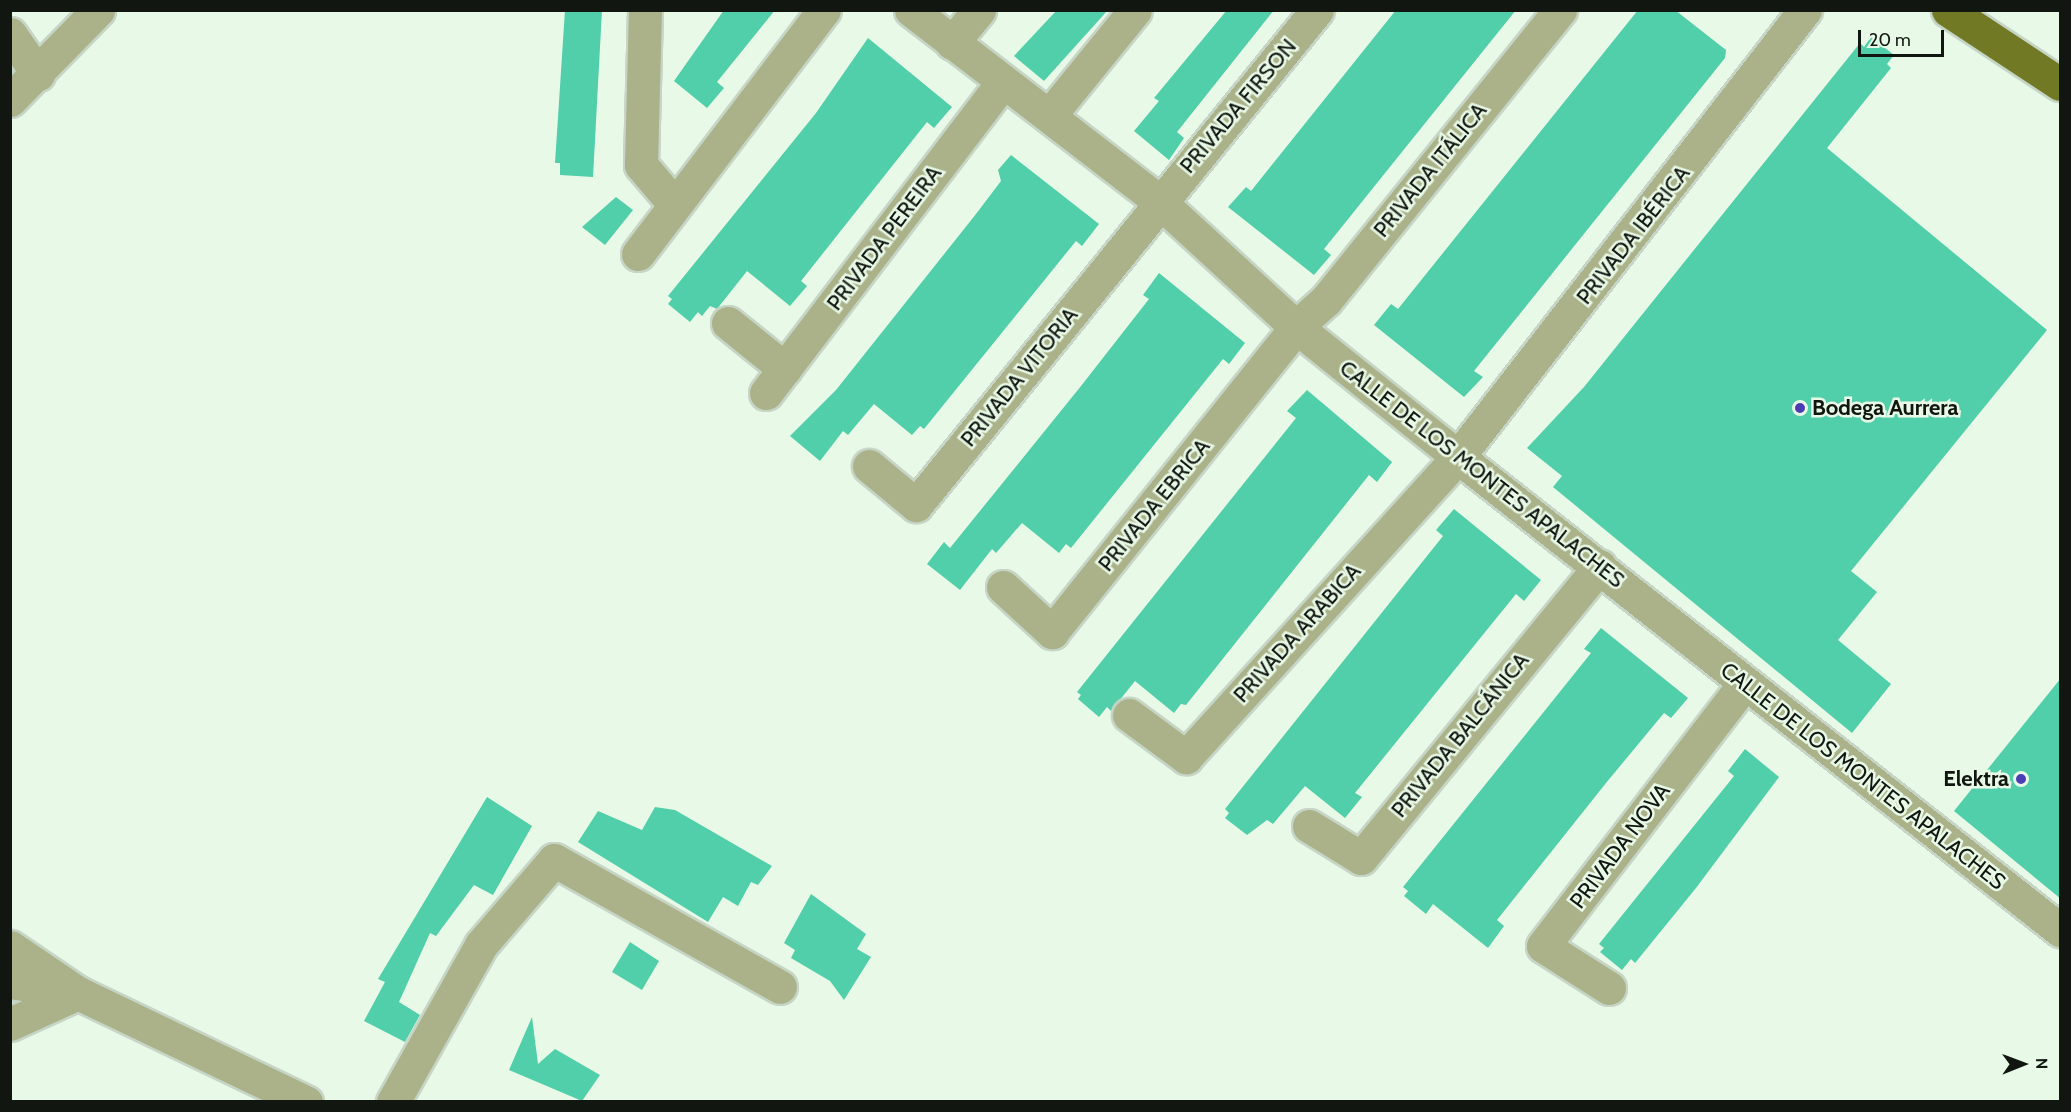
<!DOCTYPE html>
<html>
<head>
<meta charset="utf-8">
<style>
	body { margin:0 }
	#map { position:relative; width:2071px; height:1112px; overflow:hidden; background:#e8f9e7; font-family:Cabin,sans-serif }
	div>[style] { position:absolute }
	.building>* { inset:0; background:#50cfaa }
	.roads { filter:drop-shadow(2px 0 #c6d5c5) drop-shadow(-2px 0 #c6d5c5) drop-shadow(0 2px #c6d5c5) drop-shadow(0 -2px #c6d5c5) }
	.minor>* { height:33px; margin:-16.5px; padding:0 16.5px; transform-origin:16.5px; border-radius:16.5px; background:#abb189 }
	.major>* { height:33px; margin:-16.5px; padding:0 16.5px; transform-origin:16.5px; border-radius:16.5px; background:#717925 }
	.dots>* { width:16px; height:16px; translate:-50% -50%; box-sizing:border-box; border:3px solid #e8f9e7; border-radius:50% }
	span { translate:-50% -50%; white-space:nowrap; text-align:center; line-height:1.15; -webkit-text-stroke:5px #e8f9e7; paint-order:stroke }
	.street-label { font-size:22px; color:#111610 }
	.poi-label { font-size:22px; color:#111610; font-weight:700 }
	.left { translate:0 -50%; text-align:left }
	.right { translate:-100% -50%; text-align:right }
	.frame { position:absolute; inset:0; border:12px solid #111610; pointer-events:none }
	.north { position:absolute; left:1993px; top:1034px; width:60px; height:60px; -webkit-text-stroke:4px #e8f9e7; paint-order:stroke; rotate:89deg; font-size:16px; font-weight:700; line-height:24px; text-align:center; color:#111610 }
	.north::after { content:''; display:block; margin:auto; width:21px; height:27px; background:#111610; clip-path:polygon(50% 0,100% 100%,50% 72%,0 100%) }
	.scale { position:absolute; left:1858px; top:30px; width:86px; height:27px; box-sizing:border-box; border:3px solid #111610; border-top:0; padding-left:8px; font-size:18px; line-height:21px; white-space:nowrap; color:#111610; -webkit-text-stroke:4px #e8f9e7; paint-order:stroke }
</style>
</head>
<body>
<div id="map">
	<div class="building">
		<div style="clip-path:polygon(565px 10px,602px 10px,593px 177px,560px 175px,560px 163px,555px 163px)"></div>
		<div style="clip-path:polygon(724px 10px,775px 10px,717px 82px,724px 88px,707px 108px,674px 81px)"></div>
		<div style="clip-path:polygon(1057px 10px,1108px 10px,1044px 81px,1014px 56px)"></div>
		<div style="clip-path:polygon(1227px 10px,1274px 10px,1177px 132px,1184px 138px,1169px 160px,1134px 131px,1159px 101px,1154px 98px)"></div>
		<div style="clip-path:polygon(1396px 10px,1516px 10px,1324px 249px,1331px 255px,1314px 275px,1228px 207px,1246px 187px,1251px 191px)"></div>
		<div style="clip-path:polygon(1638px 10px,1675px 10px,1726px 50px,1725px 58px,1474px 371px,1483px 377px,1464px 397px,1374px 325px,1391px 304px,1398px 309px)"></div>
		<div style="clip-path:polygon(1871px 37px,1894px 55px,1887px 64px,1891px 68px,1827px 148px,2047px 330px,1851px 571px,1877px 592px,1838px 640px,1891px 684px,1852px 733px,1553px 487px,1562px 476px,1527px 448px,1584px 387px,1860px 43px,1864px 47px)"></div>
		<div style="clip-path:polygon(868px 38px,952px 107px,934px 128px,927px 122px,801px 281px,807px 286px,790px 306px,747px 271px,717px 309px,710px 306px,702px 316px,698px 312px,690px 322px,668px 304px,672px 299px,668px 296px,816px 113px)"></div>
		<div style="clip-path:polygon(1011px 155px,1099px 224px,1082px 246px,1076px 241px,924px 429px,920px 426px,912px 435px,874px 404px,848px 435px,843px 431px,820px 461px,790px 436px,836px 390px,976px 214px,1001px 181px,998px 170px)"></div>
		<div style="clip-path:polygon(616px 197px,633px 210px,605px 245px,582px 227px)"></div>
		<div style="clip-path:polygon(1159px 273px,1245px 343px,1229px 364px,1223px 359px,1071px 548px,1066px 544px,1059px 553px,1022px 523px,996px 553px,992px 549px,960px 590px,927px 564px,944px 542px,950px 548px,1081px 386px,1149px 299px,1143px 295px)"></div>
		<div style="clip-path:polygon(1307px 390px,1392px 462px,1377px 482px,1369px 475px,1186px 705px,1181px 704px,1174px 713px,1135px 681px,1111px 711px,1107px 707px,1099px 717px,1078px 699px,1081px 695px,1077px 692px,1296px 418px,1287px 411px)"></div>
		<div style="clip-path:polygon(1454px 509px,1541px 580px,1524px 601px,1516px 594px,1490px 626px,1355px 793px,1362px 797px,1345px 818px,1305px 786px,1273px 824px,1267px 820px,1247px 835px,1225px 818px,1229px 813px,1225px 809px,1443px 536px,1436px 530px)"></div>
		<div style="clip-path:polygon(1601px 628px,1688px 698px,1671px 718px,1664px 713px,1606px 783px,1497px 920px,1504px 926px,1488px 948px,1433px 904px,1426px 914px,1404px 896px,1408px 891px,1403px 887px,1591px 653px,1584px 649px)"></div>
		<div style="clip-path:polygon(2061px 678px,2061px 899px,1954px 811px)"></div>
		<div style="clip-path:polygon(1745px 749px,1779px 777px,1696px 888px,1635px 963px,1631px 959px,1622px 970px,1600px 952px,1604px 948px,1599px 944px,1734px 776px,1728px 771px)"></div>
		<div style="clip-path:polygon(487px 797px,532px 826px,493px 895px,474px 885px,436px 936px,430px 933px,399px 1002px,420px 1015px,405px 1042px,364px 1021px,385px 982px,378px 979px)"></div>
		<div style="clip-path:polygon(655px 807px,675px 810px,772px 866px,758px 885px,751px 882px,738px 906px,723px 897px,708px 922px,578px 842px,598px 811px,642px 830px)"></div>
		<div style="clip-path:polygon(811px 894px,866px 934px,857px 949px,871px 957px,844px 1000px,830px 981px,791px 958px,795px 950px,784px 943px)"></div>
		<div style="clip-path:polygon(630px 942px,659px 961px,642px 990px,612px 972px)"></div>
		<div style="clip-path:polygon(532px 1017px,538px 1064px,555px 1049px,600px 1075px,582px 1101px,509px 1070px)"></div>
	</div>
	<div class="roads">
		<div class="minor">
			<div style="left:645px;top:10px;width:155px;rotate:91.5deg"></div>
			<div style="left:641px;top:165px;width:52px;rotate:49.6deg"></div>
			<div style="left:911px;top:10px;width:313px;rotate:37.6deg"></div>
			<div style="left:1159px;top:201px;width:186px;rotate:42.6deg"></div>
			<div style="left:1296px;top:327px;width:208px;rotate:38.7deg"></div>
			<div style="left:1458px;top:457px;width:766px;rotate:38.16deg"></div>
			<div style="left:10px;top:34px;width:49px;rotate:55deg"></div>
			<div style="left:952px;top:43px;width:43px;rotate:-50.7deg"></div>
			<div style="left:10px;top:100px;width:126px;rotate:-45.6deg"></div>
			<div style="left:1049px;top:116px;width:136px;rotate:-50.9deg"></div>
			<div style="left:638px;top:254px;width:307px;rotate:-52.7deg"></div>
			<div style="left:728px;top:323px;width:73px;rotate:38.9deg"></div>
			<div style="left:766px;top:393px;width:388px;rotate:-52.7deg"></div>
			<div style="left:869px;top:466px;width:61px;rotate:39.7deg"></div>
			<div style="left:916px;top:505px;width:637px;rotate:-50.99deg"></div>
			<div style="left:1003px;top:587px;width:67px;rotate:42.6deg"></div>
			<div style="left:1052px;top:632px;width:391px;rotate:-51.3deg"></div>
			<div style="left:1296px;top:327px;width:40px;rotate:-42deg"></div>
			<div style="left:1326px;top:300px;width:373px;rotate:-51.1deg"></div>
			<div style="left:1129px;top:715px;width:71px;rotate:36.4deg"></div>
			<div style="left:1186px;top:757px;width:405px;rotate:-47.8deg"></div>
			<div style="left:1458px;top:457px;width:566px;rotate:-52.18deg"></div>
			<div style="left:1309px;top:826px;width:61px;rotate:31.6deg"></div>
			<div style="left:1361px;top:858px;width:377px;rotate:-50.7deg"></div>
			<div style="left:10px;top:947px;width:82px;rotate:34.1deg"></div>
			<div style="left:78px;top:993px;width:253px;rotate:25.6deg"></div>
			<div style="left:10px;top:982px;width:58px;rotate:9deg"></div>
			<div style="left:1609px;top:988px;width:78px;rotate:-147.5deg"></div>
			<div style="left:1543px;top:946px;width:330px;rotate:-52.5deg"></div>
			<div style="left:10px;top:1024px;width:75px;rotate:-24.5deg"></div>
			<div style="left:393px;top:1102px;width:180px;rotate:-60.7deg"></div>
			<div style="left:481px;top:945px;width:112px;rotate:-49.3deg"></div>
			<div style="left:554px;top:860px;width:259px;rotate:29.3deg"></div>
		</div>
		<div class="major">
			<div style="left:1948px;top:10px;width:134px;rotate:33.5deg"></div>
		</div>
	</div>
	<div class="dots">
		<div style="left:1800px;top:408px;background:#4d3db4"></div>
		<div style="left:2021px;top:779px;background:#4d3db4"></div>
	</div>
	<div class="street-label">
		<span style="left:1238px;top:106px;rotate:-50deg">PRIVADA FIRSON</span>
		<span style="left:1430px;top:170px;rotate:-51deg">PRIVADA ITÁLICA</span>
		<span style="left:1633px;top:235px;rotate:-52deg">PRIVADA IBÉRICA</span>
		<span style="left:884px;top:238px;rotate:-53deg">PRIVADA PEREIRA</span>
		<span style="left:1019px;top:377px;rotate:-51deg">PRIVADA VITORIA</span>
		<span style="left:1482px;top:474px;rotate:38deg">CALLE DE LOS MONTES APALACHES</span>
		<span style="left:1154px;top:505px;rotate:-51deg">PRIVADA EBRICA</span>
		<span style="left:1297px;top:633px;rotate:-48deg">PRIVADA ARABICA</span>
		<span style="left:1460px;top:735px;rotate:-51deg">PRIVADA BALCÁNICA</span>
		<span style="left:1863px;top:776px;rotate:38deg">CALLE DE LOS MONTES APALACHES</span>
		<span style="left:1620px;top:846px;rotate:-53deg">PRIVADA NOVA</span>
	</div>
	<div class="poi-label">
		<span class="left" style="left:1812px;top:408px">Bodega Aurrera</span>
		<span class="right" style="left:2009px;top:779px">Elektra</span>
	</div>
	<div class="frame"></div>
	<div class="north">N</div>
	<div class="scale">20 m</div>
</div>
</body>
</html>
